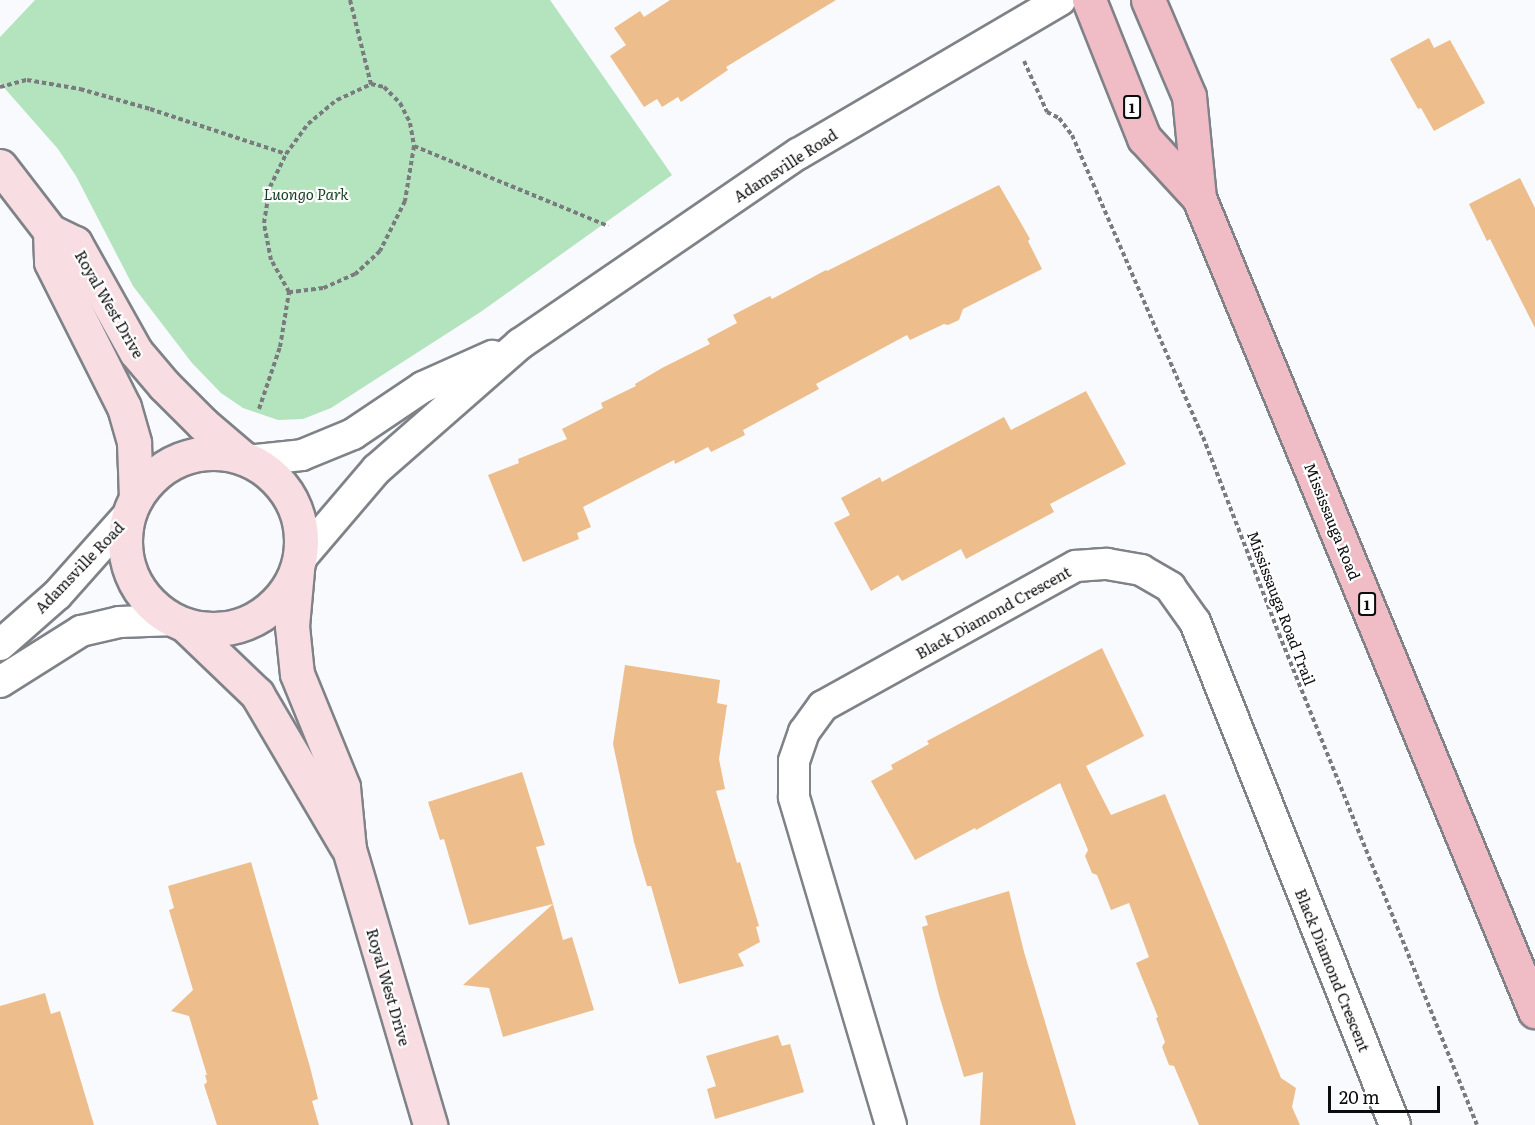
<!DOCTYPE html>
<html>
<head>
<meta charset="utf-8">
<style>
	body { margin:0 }
	#map { position:relative; width:1535px; height:1125px; overflow:hidden; background:#f8fafe; font-family:Literata,serif }
	div>[style] { position:absolute }
	.green>* { inset:0; background:#b3e4bd }
	.building>* { inset:0; background:#edbd8b }
	.path>* { height:4px; margin-top:-2px; transform-origin:0; background:repeating-linear-gradient(90deg,#7a7b7e 0 4.5px,transparent 0 7.5px) }
	.roads { filter:drop-shadow(2px 0 #7f8287) drop-shadow(-2px 0 #7f8287) drop-shadow(0 2px #7f8287) drop-shadow(0 -2px #7f8287) }
	.street>* { height:30px; margin:-15px; padding:0 15px; transform-origin:15px; border-radius:15px; background:#fff }
	.secondary>* { height:33px; margin:-16.5px; padding:0 16.5px; transform-origin:16.5px; border-radius:16.5px; background:#f8dde2 }
	.secondary>.ring { margin:-16.5px; padding:0; box-sizing:content-box; background:none; border:33px solid #f8dde2; border-radius:50% }
	.primary>* { height:33px; margin:-16.5px; padding:0 16.5px; transform-origin:16.5px; border-radius:16.5px; background:#f0bcc5 }
	span { translate:-50% -50%; white-space:nowrap; text-align:center; line-height:1.15; -webkit-text-stroke:4.5px #fff; paint-order:stroke }
	.shield-label span { padding:2px 4px; background:#fff; border:2px solid; border-radius:4px; -webkit-text-stroke-width:0 }
	.shield-label { font-size:14px; color:#0b0c0e; font-weight:700 }
	.street-label { font-size:15px; color:#0b0c0e }
	.park-label { font-size:15px; color:#153f22; font-style:italic }
	.scale { position:absolute; left:1328px; top:1086px; width:112px; height:27px; box-sizing:border-box; border:3px solid #0b0c0e; border-top:0; padding-left:8px; font-size:18px; line-height:21px; white-space:nowrap; color:#0b0c0e; -webkit-text-stroke:4px #fff; paint-order:stroke }
</style>
</head>
<body>
<div id="map">
	<div class="green">
		<div style="clip-path:polygon(35px 0,550px 0,672px 175px,482px 311px,331px 408px,303px 419px,278px 420px,243px 408px,221px 393px,192px 363px,133px 286px,76px 176px,58px 149px,0 83px,0 37px)"></div>
	</div>
	<div class="building">
		<div style="clip-path:polygon(670px 0,836px 0,726px 67px,728px 70px,681px 102px,678px 97px,662px 107px,657px 99px,644px 107px,610px 56px,626px 45px,614px 28px,640px 11px,644px 17px)"></div>
		<div style="clip-path:polygon(1429px 38px,1434px 48px,1450px 40px,1485px 103px,1434px 131px,1421px 108px,1418px 109px,1390px 59px)"></div>
		<div style="clip-path:polygon(1520px 178px,1535px 208px,1535px 328px,1490px 239px,1487px 241px,1469px 204px)"></div>
		<div style="clip-path:polygon(999px 185px,1030px 239px,1028px 241px,1042px 269px,963px 309px,959px 320px,948px 325px,944px 324px,910px 340px,907px 335px,816px 384px,819px 389px,743px 430px,745px 435px,711px 452px,708px 447px,675px 464px,674px 460px,583px 507px,591px 527px,577px 533px,579px 539px,523px 562px,488px 475px,519px 463px,518px 459px,567px 439px,562px 429px,603px 408px,601px 403px,636px 386px,635px 384px,662px 368px,710px 344px,707px 339px,737px 323px,733px 315px,770px 296px,772px 299px,826px 270px,827px 271px)"></div>
		<div style="clip-path:polygon(1086px 391px,1126px 464px,1050px 504px,1054px 512px,966px 559px,961px 549px,902px 581px,898px 575px,871px 591px,834px 523px,850px 515px,841px 498px,880px 477px,882px 482px,1004px 417px,1011px 430px)"></div>
		<div style="clip-path:polygon(1102px 648px,1144px 736px,1086px 766px,1111px 815px,1165px 794px,1281px 1078px,1296px 1088px,1292px 1107px,1300px 1125px,1199px 1125px,1174px 1066px,1169px 1065px,1162px 1047px,1165px 1042px,1156px 1018px,1158px 1017px,1136px 963px,1149px 957px,1129px 903px,1111px 910px,1097px 875px,1092px 873px,1085px 856px,1088px 850px,1060px 783px,976px 830px,975px 828px,915px 860px,871px 781px,893px 769px,891px 765px,929px 744px,927px 741px)"></div>
		<div style="clip-path:polygon(625px 665px,720px 680px,717px 703px,727px 705px,719px 759px,725px 789px,716px 791px,737px 863px,740px 862px,759px 926px,756px 927px,760px 942px,738px 954px,744px 966px,679px 984px,651px 886px,647px 886px,634px 842px,613px 744px)"></div>
		<div style="clip-path:polygon(522px 772px,545px 845px,536px 847px,553px 904px,469px 925px,444px 839px,440px 840px,428px 802px)"></div>
		<div style="clip-path:polygon(251px 862px,310px 1067px,318px 1099px,312px 1101px,319px 1125px,217px 1125px,204px 1085px,207px 1082px,205px 1075px,207px 1075px,189px 1016px,171px 1011px,193px 990px,169px 910px,174px 908px,168px 886px)"></div>
		<div style="clip-path:polygon(1009px 891px,1024px 952px,1076px 1125px,980px 1125px,983px 1072px,964px 1077px,939px 995px,922px 927px,928px 925px,925px 916px)"></div>
		<div style="clip-path:polygon(553px 904px,563px 940px,572px 937px,594px 1010px,503px 1037px,489px 988px,463px 985px)"></div>
		<div style="clip-path:polygon(45px 993px,51px 1014px,60px 1011px,94px 1125px,0 1125px,0 1006px)"></div>
		<div style="clip-path:polygon(778px 1035px,782px 1046px,790px 1044px,804px 1092px,715px 1119px,707px 1089px,716px 1086px,706px 1056px)"></div>
	</div>
	<div class="path">
		<div style="left:350px;top:0;width:87px;rotate:76deg"></div>
		<div style="left:1024px;top:61px;width:56px;rotate:65.7deg"></div>
		<div style="left:1047px;top:112px;width:13px;rotate:27deg"></div>
		<div style="left:1059px;top:118px;width:21px;rotate:53deg"></div>
		<div style="left:1072px;top:135px;width:329px;rotate:66.6deg"></div>
		<div style="left:1203px;top:437px;width:211px;rotate:68.9deg"></div>
		<div style="left:1279px;top:634px;width:529px;rotate:68.04deg"></div>
		<div style="left:371px;top:84px;width:13px;rotate:13deg"></div>
		<div style="left:384px;top:87px;width:23px;rotate:45deg"></div>
		<div style="left:400px;top:103px;width:22px;rotate:63deg"></div>
		<div style="left:410px;top:123px;width:23px;rotate:80deg"></div>
		<div style="left:414px;top:146px;width:56px;rotate:99.3deg"></div>
		<div style="left:405px;top:201px;width:56px;rotate:116.6deg"></div>
		<div style="left:380px;top:251px;width:34px;rotate:137deg"></div>
		<div style="left:355px;top:274px;width:35px;rotate:156deg"></div>
		<div style="left:323px;top:288px;width:34px;rotate:173deg"></div>
		<div style="left:289px;top:292px;width:37px;rotate:-119deg"></div>
		<div style="left:271px;top:260px;width:38px;rotate:-101deg"></div>
		<div style="left:264px;top:223px;width:36px;rotate:-81deg"></div>
		<div style="left:270px;top:187px;width:37px;rotate:-64deg"></div>
		<div style="left:286px;top:154px;width:37px;rotate:-54deg"></div>
		<div style="left:308px;top:124px;width:38px;rotate:-40deg"></div>
		<div style="left:337px;top:100px;width:38px;rotate:-25deg"></div>
		<div style="left:0;top:87px;width:28px;rotate:-15deg"></div>
		<div style="left:27px;top:80px;width:54px;rotate:9.6deg"></div>
		<div style="left:80px;top:89px;width:73px;rotate:15.9deg"></div>
		<div style="left:150px;top:109px;width:143px;rotate:18.3deg"></div>
		<div style="left:414px;top:146px;width:210px;rotate:22.4deg"></div>
		<div style="left:259px;top:409px;width:65px;rotate:-71.3deg"></div>
		<div style="left:280px;top:347px;width:56px;rotate:-80.7deg"></div>
	</div>
	<div class="roads">
		<div class="street">
			<div style="left:247px;top:461px;width:55px;rotate:-6.2deg"></div>
			<div style="left:302px;top:455px;width:55px;rotate:-22.4deg"></div>
			<div style="left:353px;top:434px;width:84px;rotate:-33.9deg"></div>
			<div style="left:423px;top:387px;width:76px;rotate:-24.2deg"></div>
			<div style="left:300px;top:559px;width:118px;rotate:-49.5deg"></div>
			<div style="left:377px;top:469px;width:190px;rotate:-41.2deg"></div>
			<div style="left:520px;top:344px;width:337px;rotate:-34.4deg"></div>
			<div style="left:798px;top:154px;width:304px;rotate:-30.4deg"></div>
			<div style="left:0;top:645px;width:76px;rotate:-41.3deg"></div>
			<div style="left:57px;top:595px;width:111px;rotate:-48.3deg"></div>
			<div style="left:0;top:682px;width:96px;rotate:-32.2deg"></div>
			<div style="left:81px;top:631px;width:39px;rotate:-13deg"></div>
			<div style="left:119px;top:622px;width:57px;rotate:-2deg"></div>
			<div style="left:891px;top:1125px;width:342px;rotate:-106.5deg"></div>
			<div style="left:794px;top:797px;width:36px;rotate:-90deg"></div>
			<div style="left:794px;top:761px;width:31px;rotate:-71deg"></div>
			<div style="left:804px;top:732px;width:32px;rotate:-54deg"></div>
			<div style="left:823px;top:706px;width:289px;rotate:-29deg"></div>
			<div style="left:1076px;top:566px;width:31px;rotate:-4deg"></div>
			<div style="left:1107px;top:564px;width:35px;rotate:10deg"></div>
			<div style="left:1141px;top:570px;width:34px;rotate:30deg"></div>
			<div style="left:1170px;top:587px;width:43px;rotate:54.5deg"></div>
			<div style="left:1195px;top:622px;width:541px;rotate:68.32deg"></div>
		</div>
		<div class="secondary">
			<div style="left:0;top:166px;width:82px;rotate:52.4deg"></div>
			<div style="left:50px;top:231px;width:28px;rotate:26deg"></div>
			<div style="left:75px;top:243px;width:125px;rotate:60.8deg"></div>
			<div style="left:136px;top:352px;width:43px;rotate:49.7deg"></div>
			<div style="left:164px;top:385px;width:55px;rotate:45deg"></div>
			<div style="left:203px;top:424px;width:52px;rotate:40.4deg"></div>
			<div style="left:50px;top:231px;width:31px;rotate:88deg"></div>
			<div style="left:51px;top:262px;width:162px;rotate:63.3deg"></div>
			<div style="left:124px;top:407px;width:37px;rotate:74deg"></div>
			<div style="left:134px;top:443px;width:55px;rotate:87.9deg"></div>
			<div class="ring" style="left:125px;top:453px;width:143px;height:143px"></div>
			<div style="left:297px;top:570px;width:56px;rotate:95.1deg"></div>
			<div style="left:292px;top:626px;width:48px;rotate:84.1deg"></div>
			<div style="left:297px;top:674px;width:122px;rotate:67.8deg"></div>
			<div style="left:343px;top:787px;width:62px;rotate:84.5deg"></div>
			<div style="left:349px;top:849px;width:288px;rotate:73.6deg"></div>
			<div style="left:185px;top:625px;width:100px;rotate:43.8deg"></div>
			<div style="left:257px;top:694px;width:175px;rotate:59.5deg"></div>
		</div>
		<div class="primary">
			<div style="left:1089px;top:0;width:149px;rotate:68.3deg"></div>
			<div style="left:1144px;top:138px;width:81px;rotate:47.5deg"></div>
			<div style="left:1148px;top:0;width:104px;rotate:66.9deg"></div>
			<div style="left:1189px;top:96px;width:102px;rotate:84.4deg"></div>
			<div style="left:1199px;top:198px;width:880px;rotate:67.55deg"></div>
		</div>
	</div>
	<div class="shield-label">
		<span style="left:1132px;top:107px">1</span>
		<span style="left:1367px;top:604px">1</span>
	</div>
	<div class="street-label">
		<span style="left:785px;top:165px;rotate:-33deg">Adamsville Road</span>
		<span style="left:110px;top:304px;rotate:60deg">Royal West Drive</span>
		<span style="left:1333px;top:521px;rotate:68deg">Mississauga Road</span>
		<span style="left:79px;top:567px;rotate:-46deg">Adamsville Road</span>
		<span style="left:1282px;top:608px;rotate:69deg">Mississauga Road Trail</span>
		<span style="left:993px;top:612px;rotate:-29deg">Black Diamond Crescent</span>
		<span style="left:1333px;top:970px;rotate:68deg">Black Diamond Crescent</span>
		<span style="left:389px;top:987px;rotate:74deg">Royal West Drive</span>
	</div>
	<div class="park-label">
		<span style="left:306px;top:194px">Luongo Park</span>
	</div>
	<div class="scale">20 m</div>
</div>
</body>
</html>
